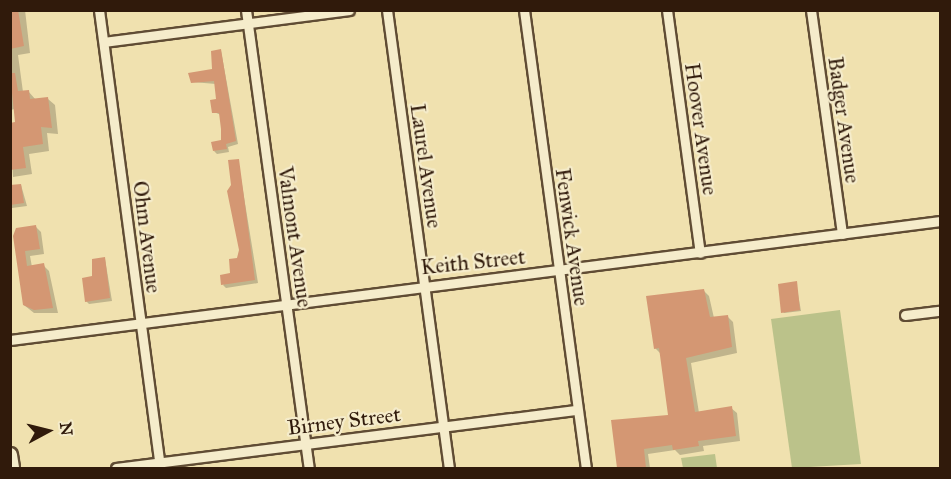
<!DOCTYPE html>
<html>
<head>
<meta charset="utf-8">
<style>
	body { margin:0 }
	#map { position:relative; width:951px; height:479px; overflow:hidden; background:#f0e1af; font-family:"IM FELL Great Primer",serif }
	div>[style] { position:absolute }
	.green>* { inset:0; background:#bbc28a }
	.shadow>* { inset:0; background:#0003 }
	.building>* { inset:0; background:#d49773 }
	.roads { filter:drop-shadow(2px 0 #604c34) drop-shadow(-2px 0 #604c34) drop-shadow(0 2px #604c34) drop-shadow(0 -2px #604c34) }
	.minor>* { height:9px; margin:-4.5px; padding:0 4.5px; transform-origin:4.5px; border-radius:4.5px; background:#f5eccb }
	.secondary>* { height:14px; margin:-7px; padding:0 7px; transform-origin:7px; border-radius:7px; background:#f5eccb }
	span { translate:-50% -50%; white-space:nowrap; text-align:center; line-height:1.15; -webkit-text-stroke:4.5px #f5eccb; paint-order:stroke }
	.street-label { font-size:21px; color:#301a0b }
	.frame { position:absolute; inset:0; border:12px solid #301a0b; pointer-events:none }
	.north { position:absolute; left:18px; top:401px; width:60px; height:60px; -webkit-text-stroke:4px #f5eccb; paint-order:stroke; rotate:83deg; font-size:16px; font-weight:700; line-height:24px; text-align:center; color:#301a0b }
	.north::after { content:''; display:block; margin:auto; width:21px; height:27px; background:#301a0b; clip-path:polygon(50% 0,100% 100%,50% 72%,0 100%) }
</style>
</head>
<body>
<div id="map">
	<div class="green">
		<div style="clip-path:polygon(840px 310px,861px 464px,792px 468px,771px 319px)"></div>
		<div style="clip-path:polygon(715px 454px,717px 468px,683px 468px,681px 458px)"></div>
	</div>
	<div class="shadow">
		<div style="clip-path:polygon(10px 10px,25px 10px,30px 53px,18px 55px,23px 92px,28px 91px,36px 100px,48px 99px,55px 105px,58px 134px,47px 133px,49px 151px,29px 154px,32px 174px,13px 177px,10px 125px,17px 124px,15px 109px,10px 110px)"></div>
		<div style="clip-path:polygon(221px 51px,238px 144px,228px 147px,229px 152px,217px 154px,214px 151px,222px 141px,221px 115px,214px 112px,218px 100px,216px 84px,192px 82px,214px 70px)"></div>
		<div style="clip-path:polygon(238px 160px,258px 283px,226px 288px,223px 285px,232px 275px,240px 250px,233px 185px)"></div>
		<div style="clip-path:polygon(21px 185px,27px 206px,12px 208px,10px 187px)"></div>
		<div style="clip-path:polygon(35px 226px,41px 232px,44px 254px,30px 256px,32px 267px,43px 265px,49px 271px,58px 313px,34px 313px,24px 305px,15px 236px)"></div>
		<div style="clip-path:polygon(105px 259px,112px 301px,89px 304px,86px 301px)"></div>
		<div style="clip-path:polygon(796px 283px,801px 311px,784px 313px,783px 312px)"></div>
		<div style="clip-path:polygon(703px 290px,709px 296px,714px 318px,727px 316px,733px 322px,737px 353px,691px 363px,699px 413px,731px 408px,737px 413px,740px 441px,703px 446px,704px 451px,680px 455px,675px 450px,648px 454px,650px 468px,618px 468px,612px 421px,670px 416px,661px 354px,655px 348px)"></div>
	</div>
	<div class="building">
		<div style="clip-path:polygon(10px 10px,18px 10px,24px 46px,10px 49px)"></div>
		<div style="clip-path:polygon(221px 49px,236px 141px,226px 144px,227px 149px,213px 151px,211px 142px,221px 140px,221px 129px,219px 113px,212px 113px,210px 100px,216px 99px,214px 81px,191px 83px,188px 73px,212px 69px,211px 51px)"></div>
		<div style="clip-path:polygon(10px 73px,15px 73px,18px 91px,29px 90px,30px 99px,48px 97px,52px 128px,41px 127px,43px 144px,23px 147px,26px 168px,10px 170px,10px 123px,15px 122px)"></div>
		<div style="clip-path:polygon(239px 159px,255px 280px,221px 285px,220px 275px,230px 273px,229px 259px,237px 258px,239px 250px,227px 191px,231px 185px,228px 160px)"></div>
		<div style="clip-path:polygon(21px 184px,24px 203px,10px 205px,10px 185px)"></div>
		<div style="clip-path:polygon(36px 225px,40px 249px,25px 251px,27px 266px,44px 263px,53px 308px,34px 310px,23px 305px,13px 236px,16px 228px)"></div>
		<div style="clip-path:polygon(105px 257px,110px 298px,85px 302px,82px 278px,92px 276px,92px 259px)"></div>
		<div style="clip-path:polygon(797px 281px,800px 310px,781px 313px,778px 284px)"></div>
		<div style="clip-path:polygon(704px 289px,710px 317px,728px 315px,732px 347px,686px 358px,695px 412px,732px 406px,736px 436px,698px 441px,699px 446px,673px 450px,672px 445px,644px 449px,646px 468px,617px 468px,611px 420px,668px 415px,659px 348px,654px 349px,646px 296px)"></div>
	</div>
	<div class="roads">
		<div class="minor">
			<div style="left:99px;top:10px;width:462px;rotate:82.4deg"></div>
			<div style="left:246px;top:10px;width:462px;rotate:82.2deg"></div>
			<div style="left:387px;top:10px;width:462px;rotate:82.3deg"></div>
			<div style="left:524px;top:10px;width:462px;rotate:82.3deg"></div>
			<div style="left:667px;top:10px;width:245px;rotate:82.3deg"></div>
			<div style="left:811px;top:10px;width:226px;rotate:82.1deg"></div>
			<div style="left:104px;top:42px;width:247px;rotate:-7.4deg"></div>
			<div style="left:905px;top:315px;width:35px;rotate:-7deg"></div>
			<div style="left:10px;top:340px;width:938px;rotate:-7.29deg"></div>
			<div style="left:116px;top:468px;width:465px;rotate:-7.2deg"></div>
		</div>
		<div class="secondary">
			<div style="left:10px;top:455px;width:13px;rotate:81deg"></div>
		</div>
	</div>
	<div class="street-label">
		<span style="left:844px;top:120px;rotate:82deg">Badger Avenue</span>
		<span style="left:701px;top:129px;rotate:82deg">Hoover Avenue</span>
		<span style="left:426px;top:166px;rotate:82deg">Laurel Avenue</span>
		<span style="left:147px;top:237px;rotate:83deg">Ohm Avenue</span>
		<span style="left:295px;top:237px;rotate:82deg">Valmont Avenue</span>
		<span style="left:572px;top:237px;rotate:82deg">Fenwick Avenue</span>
		<span style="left:473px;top:262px;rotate:-6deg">Keith Street</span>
		<span style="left:344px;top:421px;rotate:-7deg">Birney Street</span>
	</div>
	<div class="frame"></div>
	<div class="north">N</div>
</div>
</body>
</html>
